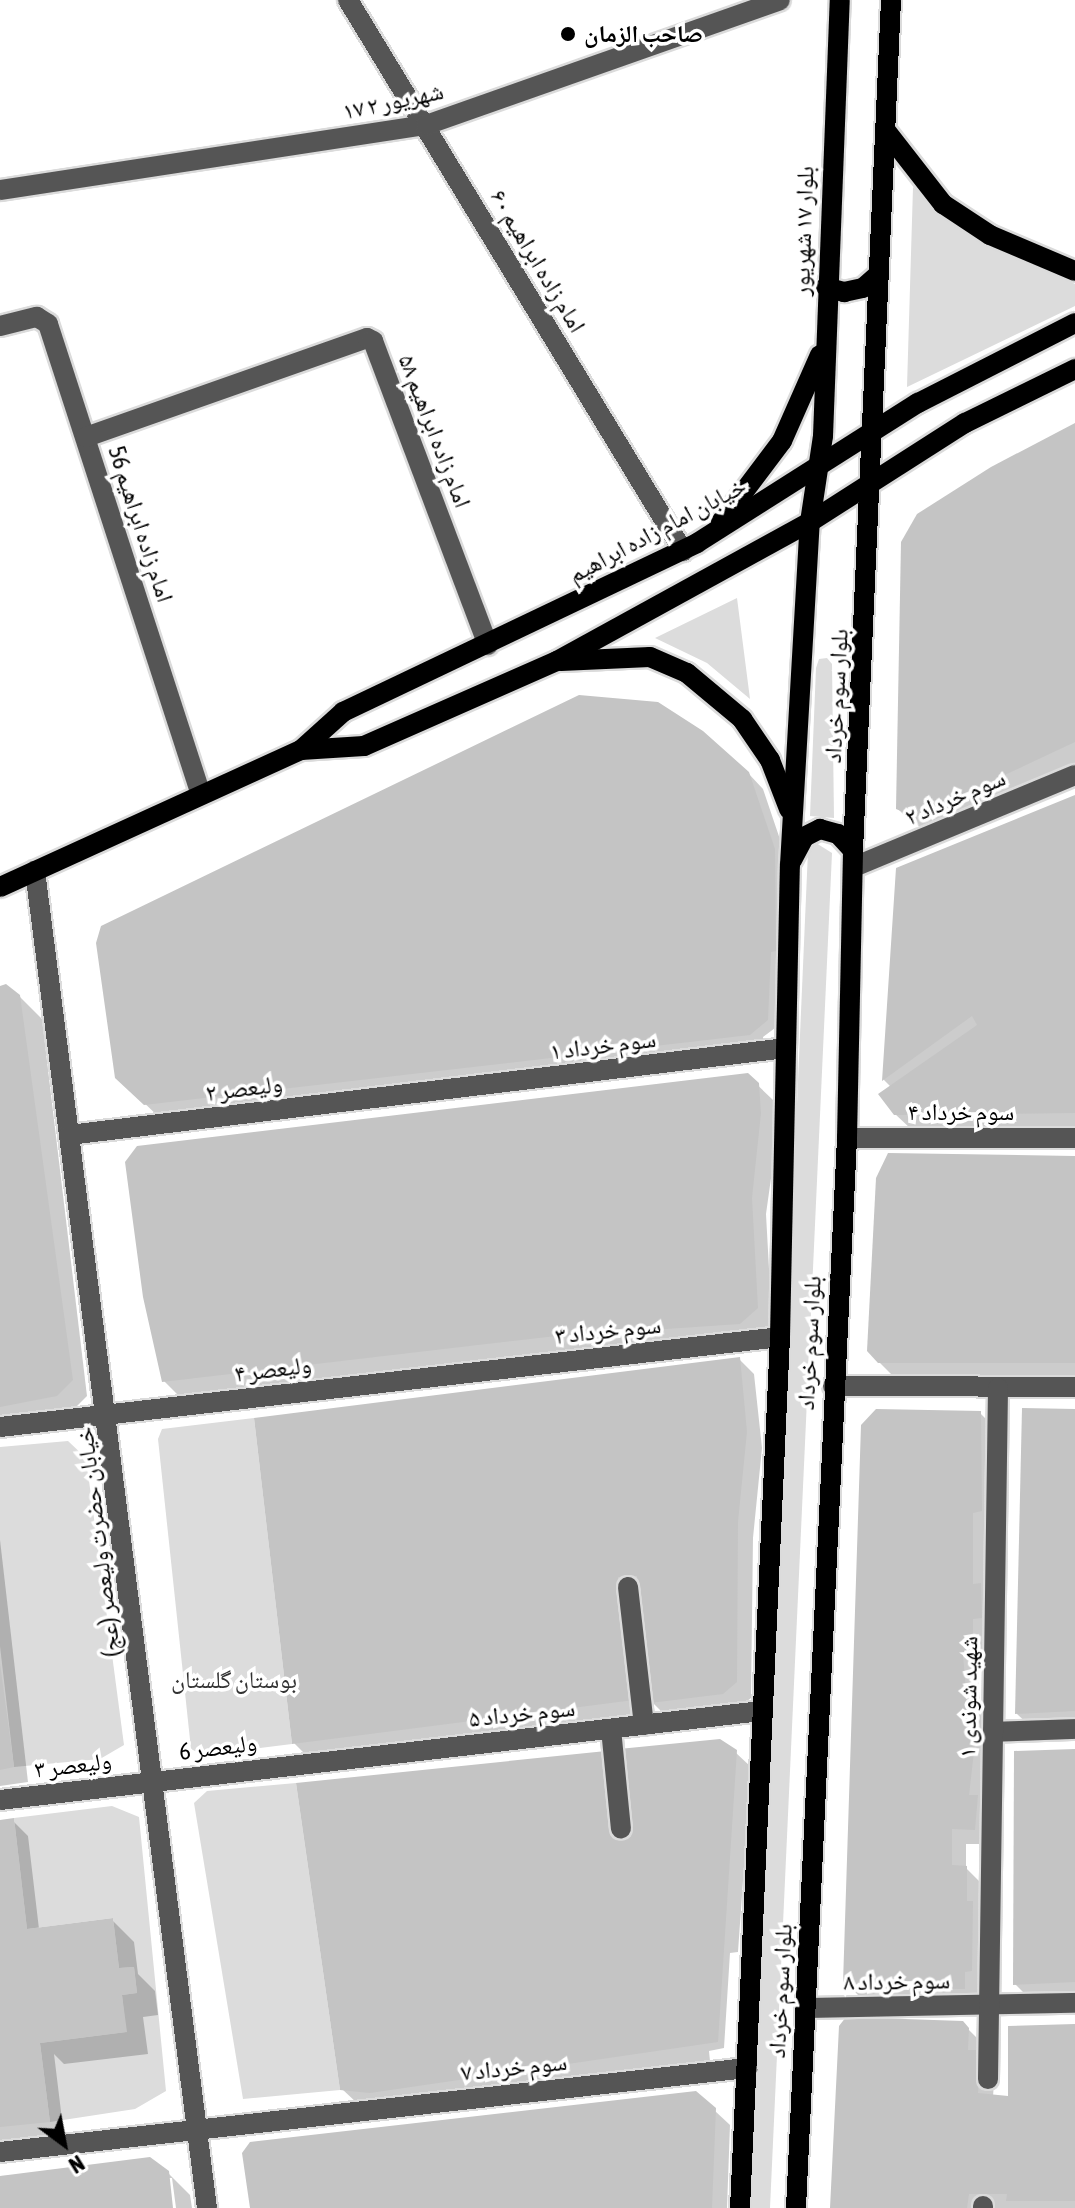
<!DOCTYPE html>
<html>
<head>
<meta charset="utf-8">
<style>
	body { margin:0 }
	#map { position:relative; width:1075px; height:2208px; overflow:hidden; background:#fff; font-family:"Asap Condensed","Noto Naskh Arabic",sans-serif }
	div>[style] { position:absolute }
	.green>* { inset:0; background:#dcdcdc }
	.shadow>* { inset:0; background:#0003 }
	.building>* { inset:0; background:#c4c4c4 }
	.roads { filter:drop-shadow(2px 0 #dbdbdb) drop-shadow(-2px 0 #dbdbdb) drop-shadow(0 2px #dbdbdb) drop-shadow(0 -2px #dbdbdb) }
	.minor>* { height:20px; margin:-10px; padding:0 10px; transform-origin:10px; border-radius:10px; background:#555 }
	.major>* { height:20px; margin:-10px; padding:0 10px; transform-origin:10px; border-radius:10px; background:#000 }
	.dots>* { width:22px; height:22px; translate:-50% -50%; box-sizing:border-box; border:4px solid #fff; border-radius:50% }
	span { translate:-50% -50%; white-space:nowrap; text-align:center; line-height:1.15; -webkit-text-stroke:7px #fff; paint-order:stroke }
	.poi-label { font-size:24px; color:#000; font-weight:700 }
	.left { translate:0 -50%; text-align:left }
	.street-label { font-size:24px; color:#000 }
	.park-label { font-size:24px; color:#333 }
	.north { position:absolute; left:24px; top:2104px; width:80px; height:80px; -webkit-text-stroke:6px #fff; paint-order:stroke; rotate:148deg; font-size:22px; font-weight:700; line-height:32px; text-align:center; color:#000 }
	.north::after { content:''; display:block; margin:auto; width:28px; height:36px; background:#000; clip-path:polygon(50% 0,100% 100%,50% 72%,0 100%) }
</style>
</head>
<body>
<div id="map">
	<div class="green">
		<div style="clip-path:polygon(913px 187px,971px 233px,1075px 284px,1075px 306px,907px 387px)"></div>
		<div style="clip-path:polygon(737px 598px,750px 699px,707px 663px,655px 638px)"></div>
		<div style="clip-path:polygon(827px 658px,832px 664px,834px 818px,810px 816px,816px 668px,819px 659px)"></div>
		<div style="clip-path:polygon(816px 843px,832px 853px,770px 2208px,749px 2208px,808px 851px)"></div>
		<div style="clip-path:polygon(254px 1418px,292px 1744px,203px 1755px,191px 1749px,158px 1439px,162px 1429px)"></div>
		<div style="clip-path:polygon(68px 1441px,86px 1458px,124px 1745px,100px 1759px,14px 1767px,0 1646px,0 1447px)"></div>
		<div style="clip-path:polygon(296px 1783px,340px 2090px,243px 2099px,194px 1803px,207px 1791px)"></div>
		<div style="clip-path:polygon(112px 1806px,139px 1817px,166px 2091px,135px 2109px,50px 2122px,40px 2043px,126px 2032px,122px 1995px,137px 1993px,134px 1967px,119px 1968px,113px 1918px,27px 1929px,14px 1818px)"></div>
	</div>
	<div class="shadow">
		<div style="clip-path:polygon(1075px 426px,1075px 764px,931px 831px,913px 824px,898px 809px)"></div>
		<div style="clip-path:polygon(748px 773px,763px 789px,789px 866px,775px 1028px,763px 1037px,764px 1049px,161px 1119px,117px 1077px)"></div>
		<div style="clip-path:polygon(1075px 797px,1075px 1127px,911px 1129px,895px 1114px,891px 1087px,884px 1080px,898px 869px)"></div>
		<div style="clip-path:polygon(0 988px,19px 996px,42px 1019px,87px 1396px,72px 1411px,0 1425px)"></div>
		<div style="clip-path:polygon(747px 1075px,773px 1100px,774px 1157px,766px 1214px,772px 1323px,755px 1339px,179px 1396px,164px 1381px)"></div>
		<div style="clip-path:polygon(1075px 1158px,1075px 1377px,895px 1378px,879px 1362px)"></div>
		<div style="clip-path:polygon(739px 1359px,754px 1374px,762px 1448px,753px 1538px,751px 1698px,738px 1708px,667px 1717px,652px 1702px,641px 1591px,632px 1591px,648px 1715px,309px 1758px,294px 1743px)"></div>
		<div style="clip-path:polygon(1075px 1412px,1075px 1726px,1032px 1728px,1017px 1714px)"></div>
		<div style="clip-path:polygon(980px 1413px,995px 1428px,987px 1670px,977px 1669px,983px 1735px,991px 1743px,990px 1844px,966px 1844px,966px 1868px,981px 1883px,986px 1986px,979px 1986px,979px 2003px,865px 2002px,845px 1982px)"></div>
		<div style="clip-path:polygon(0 1540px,28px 1782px,0 1786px)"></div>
		<div style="clip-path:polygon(evenodd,735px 1752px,751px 1767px,738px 1952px,730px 1953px,724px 2048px,709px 2051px,710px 2061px,386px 2108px,358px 2104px,342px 2089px,299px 1784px,735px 1752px,628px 1800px,633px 1836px,628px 1837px,628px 1800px)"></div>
		<div style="clip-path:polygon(1075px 1752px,1075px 1997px,1030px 1999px,1015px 1984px)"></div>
		<div style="clip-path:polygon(13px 1821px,28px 1836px,39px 1929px,112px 1920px,134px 1942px,138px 1974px,155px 1991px,158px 2015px,143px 2017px,148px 2054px,64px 2064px,54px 2054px,64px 2136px,0 2145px,0 1822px)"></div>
		<div style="clip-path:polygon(962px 2023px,984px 2045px,995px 2067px,993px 2097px,1010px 2098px,1075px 2026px,1075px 2208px,832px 2208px)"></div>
		<div style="clip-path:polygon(714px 2110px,730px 2125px,727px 2208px,252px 2208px)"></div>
		<div style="clip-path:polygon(167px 2172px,190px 2195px,192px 2208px,176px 2208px,172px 2178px,168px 2178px,172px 2208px,0 2208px,0 2176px)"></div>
	</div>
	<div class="building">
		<div style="clip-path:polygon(1075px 423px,1075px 742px,915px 817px,896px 809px,901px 542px,917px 514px,991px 467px)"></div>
		<div style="clip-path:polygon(579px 695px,658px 702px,703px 731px,749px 772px,775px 849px,776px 951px,771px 952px,768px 1020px,750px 1035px,144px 1105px,115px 1078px,96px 943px,101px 926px)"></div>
		<div style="clip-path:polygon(1075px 795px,1075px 1113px,894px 1115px,878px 1094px,977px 1025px,972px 1016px,882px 1081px,896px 868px)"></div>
		<div style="clip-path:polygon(6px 984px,20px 995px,73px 1380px,57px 1396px,0 1407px,0 986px)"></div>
		<div style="clip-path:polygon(748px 1073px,759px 1083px,761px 1113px,752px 1198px,758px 1308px,740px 1324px,547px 1337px,162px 1382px,143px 1297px,125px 1162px,137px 1146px)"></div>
		<div style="clip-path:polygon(888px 1153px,1075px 1156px,1075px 1363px,878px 1363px,867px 1351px,876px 1178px)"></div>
		<div style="clip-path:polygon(740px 1357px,747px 1432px,738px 1522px,737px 1682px,723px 1694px,650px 1703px,637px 1576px,618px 1577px,634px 1700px,292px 1744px,254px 1418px)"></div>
		<div style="clip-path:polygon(1022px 1408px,1075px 1409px,1075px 1711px,1015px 1714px)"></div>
		<div style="clip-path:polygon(876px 1409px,981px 1411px,982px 1511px,973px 1513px,973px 1584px,981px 1583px,982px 1618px,973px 1619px,973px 1656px,963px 1655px,969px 1726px,977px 1726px,969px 1795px,978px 1795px,975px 1830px,952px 1829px,952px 1865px,967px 1866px,967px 1901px,973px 1901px,972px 1971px,965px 1972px,965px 1989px,848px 1988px,843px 1983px,861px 1425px)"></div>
		<div style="clip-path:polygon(0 1663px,14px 1767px,0 1770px)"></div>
		<div style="clip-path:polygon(720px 1739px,737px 1750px,718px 2042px,370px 2093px,340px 2090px,296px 1783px,606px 1751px,615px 1836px,630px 1834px,619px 1749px)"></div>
		<div style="clip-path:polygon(1075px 1749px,1075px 1982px,1013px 1985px,1014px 1751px)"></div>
		<div style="clip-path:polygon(14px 1818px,27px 1929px,113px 1918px,119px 1968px,134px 1967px,137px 1993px,122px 1995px,127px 2032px,40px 2043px,50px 2122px,0 2127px,0 1820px)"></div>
		<div style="clip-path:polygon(846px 2017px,963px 2021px,969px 2028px,968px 2050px,981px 2050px,978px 2093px,1008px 2096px,1008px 2026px,1075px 2024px,1075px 2201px,1006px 2201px,1007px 2194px,969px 2194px,967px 2208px,830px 2208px,839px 2026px)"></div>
		<div style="clip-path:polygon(696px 2091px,716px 2108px,712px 2208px,250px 2208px,242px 2153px,250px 2142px)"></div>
		<div style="clip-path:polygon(150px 2157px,169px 2171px,173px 2208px,0 2208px,0 2176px)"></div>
	</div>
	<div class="roads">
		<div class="minor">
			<div style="left:348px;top:0;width:645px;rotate:58.7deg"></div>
			<div style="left:0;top:190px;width:431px;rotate:-8.7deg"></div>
			<div style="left:426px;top:125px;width:375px;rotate:-19.4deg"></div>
			<div style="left:0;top:326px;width:38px;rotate:-14deg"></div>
			<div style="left:37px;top:317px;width:13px;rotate:32deg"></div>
			<div style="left:48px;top:324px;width:492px;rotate:72deg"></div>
			<div style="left:86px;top:437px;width:298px;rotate:-19.4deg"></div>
			<div style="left:367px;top:338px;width:7px;rotate:27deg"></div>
			<div style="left:373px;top:341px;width:325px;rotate:69.3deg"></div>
			<div style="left:854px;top:867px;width:239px;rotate:-22.6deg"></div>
			<div style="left:35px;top:871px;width:1348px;rotate:82.67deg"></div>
			<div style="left:69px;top:1135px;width:722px;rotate:-6.92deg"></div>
			<div style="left:847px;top:1138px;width:228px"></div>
			<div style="left:833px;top:1386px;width:242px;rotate:0.2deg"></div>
			<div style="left:0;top:1427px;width:785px;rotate:-6.58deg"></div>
			<div style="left:628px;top:1587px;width:139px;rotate:83.4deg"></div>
			<div style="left:611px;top:1729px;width:100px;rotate:84.3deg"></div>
			<div style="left:993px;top:1732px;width:82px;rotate:-2.1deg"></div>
			<div style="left:0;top:1800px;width:766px;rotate:-6.67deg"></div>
			<div style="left:805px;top:2008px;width:270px;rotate:-1.1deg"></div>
			<div style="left:988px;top:2079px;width:691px;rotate:-89.17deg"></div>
			<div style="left:0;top:2152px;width:752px;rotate:-6.42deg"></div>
			<div style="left:983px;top:2208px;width:2px;rotate:-90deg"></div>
		</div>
		<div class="major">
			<div style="left:886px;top:131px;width:93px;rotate:52deg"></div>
			<div style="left:943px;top:204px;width:56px;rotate:33.4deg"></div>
			<div style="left:990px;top:235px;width:92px;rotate:23deg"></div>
			<div style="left:826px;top:287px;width:19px;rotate:16deg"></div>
			<div style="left:844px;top:292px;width:19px;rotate:-12deg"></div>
			<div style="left:863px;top:288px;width:20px;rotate:-41deg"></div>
			<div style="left:721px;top:522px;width:101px;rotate:-53deg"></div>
			<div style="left:782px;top:441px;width:94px;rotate:-66.2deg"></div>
			<div style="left:561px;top:661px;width:89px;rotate:-2.6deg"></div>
			<div style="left:650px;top:657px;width:40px;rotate:23.4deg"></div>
			<div style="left:687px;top:673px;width:72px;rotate:39.9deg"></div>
			<div style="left:742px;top:719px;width:50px;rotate:55.7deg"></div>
			<div style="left:770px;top:760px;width:53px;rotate:68.8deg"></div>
			<div style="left:301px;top:750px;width:63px;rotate:-3.6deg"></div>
			<div style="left:364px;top:746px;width:211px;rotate:-23.8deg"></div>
			<div style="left:557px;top:661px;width:289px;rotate:-28.8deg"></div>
			<div style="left:810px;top:522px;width:184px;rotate:-32.6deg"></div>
			<div style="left:965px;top:423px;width:123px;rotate:-26.1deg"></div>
			<div style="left:792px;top:860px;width:26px;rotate:-62deg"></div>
			<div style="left:804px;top:837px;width:18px;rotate:-27deg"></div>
			<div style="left:820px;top:829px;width:19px;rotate:16deg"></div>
			<div style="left:838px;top:834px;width:22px;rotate:47deg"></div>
			<div style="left:0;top:887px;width:331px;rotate:-24.5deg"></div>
			<div style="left:301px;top:750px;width:57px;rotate:-42.1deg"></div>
			<div style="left:343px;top:712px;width:392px;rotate:-25.5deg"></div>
			<div style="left:697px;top:543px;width:262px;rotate:-32.4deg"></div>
			<div style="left:918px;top:403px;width:176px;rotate:-27deg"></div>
			<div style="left:740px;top:2208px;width:872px;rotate:-87.37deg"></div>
			<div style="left:780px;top:1337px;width:472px;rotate:-88.8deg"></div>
			<div style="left:790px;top:865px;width:344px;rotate:-86.7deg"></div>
			<div style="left:810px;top:522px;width:87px;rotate:-81.4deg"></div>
			<div style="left:823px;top:436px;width:436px;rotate:-87.8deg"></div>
			<div style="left:796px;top:2208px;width:1071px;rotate:-87.27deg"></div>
			<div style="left:847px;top:1138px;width:288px;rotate:-88.8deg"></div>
			<div style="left:853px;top:850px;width:851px;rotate:-87.44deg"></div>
		</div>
	</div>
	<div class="dots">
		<div style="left:568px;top:34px;background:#000"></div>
	</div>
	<div class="poi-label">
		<span class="left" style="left:584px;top:34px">صاحب الزمان</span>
	</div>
	<div class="street-label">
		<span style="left:393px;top:101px;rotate:-12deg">۱۷ شهریور ۲</span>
		<span style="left:803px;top:231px;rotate:-88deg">بلوار ۱۷ شهریور</span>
		<span style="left:538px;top:261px;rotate:59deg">امام زاده ابراهیم ۶۰</span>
		<span style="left:435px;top:431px;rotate:69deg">امام زاده ابراهیم ۵۸</span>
		<span style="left:141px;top:524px;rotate:72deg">امام زاده ابراهیم 56</span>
		<span style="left:657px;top:530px;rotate:-28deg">خیابان امام زاده ابراهیم</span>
		<span style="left:836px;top:696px;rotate:-87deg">بلوار سوم خرداد</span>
		<span style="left:955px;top:797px;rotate:-23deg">سوم خرداد ۲</span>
		<span style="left:603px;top:1045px;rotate:-7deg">سوم خرداد ۱</span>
		<span style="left:244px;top:1088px;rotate:-7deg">ولیعصر ۲</span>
		<span style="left:961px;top:1112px">سوم خرداد ۴</span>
		<span style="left:608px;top:1330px;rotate:-6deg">سوم خرداد ۳</span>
		<span style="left:809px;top:1343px;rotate:-87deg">بلوار سوم خرداد</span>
		<span style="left:273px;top:1369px;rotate:-7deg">ولیعصر ۴</span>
		<span style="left:98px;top:1542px;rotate:-97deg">خیابان حضرت ولیعصر (عج)</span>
		<span style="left:968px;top:1697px;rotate:-89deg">شهید شوندی ۱</span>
		<span style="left:522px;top:1713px;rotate:-6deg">سوم خرداد ۵</span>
		<span style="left:218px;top:1747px;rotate:-7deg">ولیعصر 6</span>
		<span style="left:73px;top:1765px;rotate:-7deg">ولیعصر ۳</span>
		<span style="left:897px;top:1981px;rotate:-1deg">سوم خرداد ۸</span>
		<span style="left:780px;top:1991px;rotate:-87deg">بلوار سوم خرداد</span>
		<span style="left:514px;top:2067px;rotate:-6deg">سوم خرداد ۷</span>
	</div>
	<div class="park-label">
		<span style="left:234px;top:1680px">بوستان گلستان</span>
	</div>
	<div class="north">N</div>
</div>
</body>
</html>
